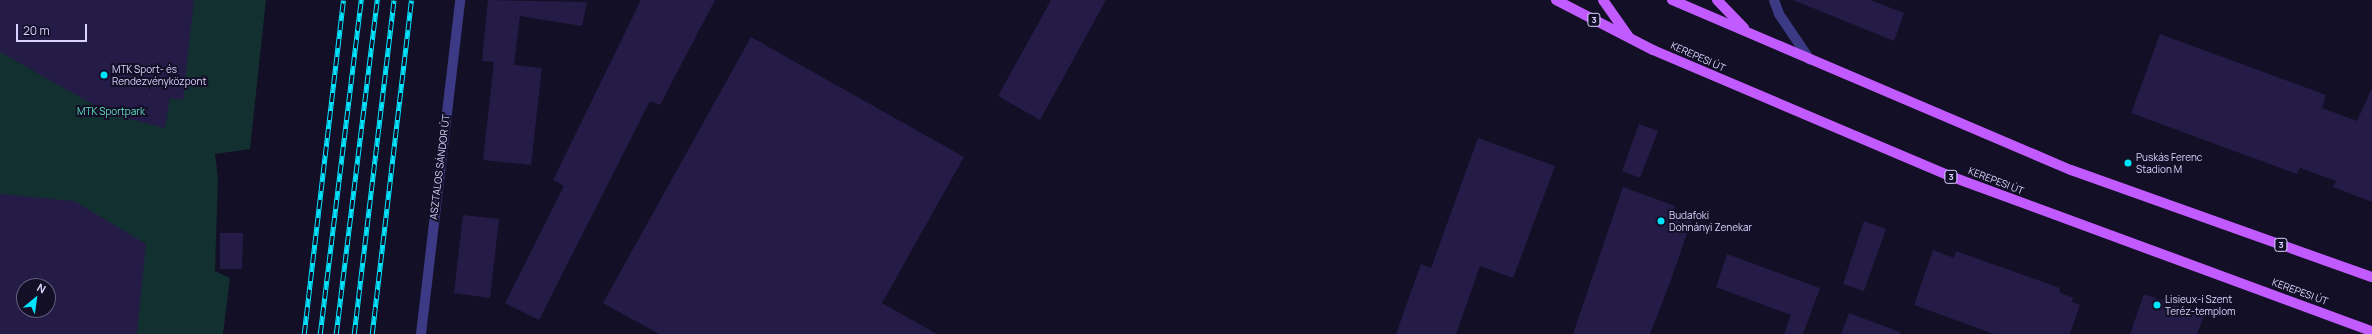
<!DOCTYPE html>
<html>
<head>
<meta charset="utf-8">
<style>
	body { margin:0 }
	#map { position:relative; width:2372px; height:334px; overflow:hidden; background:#130f26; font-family:Manrope,sans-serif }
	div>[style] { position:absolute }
	.green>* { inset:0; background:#12302f }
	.building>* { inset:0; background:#241b47 }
	.minor>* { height:10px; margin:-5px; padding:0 5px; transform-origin:5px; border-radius:5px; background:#3d3a85 }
	.primary>* { height:10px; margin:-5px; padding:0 5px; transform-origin:5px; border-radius:5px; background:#c25bff }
	.rail>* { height:4.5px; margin-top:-2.25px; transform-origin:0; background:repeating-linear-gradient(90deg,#130f26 0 9px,#00e5ff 0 18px); box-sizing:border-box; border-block:1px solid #00e5ff }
	.dots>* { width:11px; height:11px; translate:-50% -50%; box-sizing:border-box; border:2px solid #130f26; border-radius:50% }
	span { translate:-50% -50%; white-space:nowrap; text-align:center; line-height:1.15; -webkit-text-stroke:4px #130f26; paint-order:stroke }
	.shield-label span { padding:1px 3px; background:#130f26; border:1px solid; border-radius:3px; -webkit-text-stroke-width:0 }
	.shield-label { font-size:9px; color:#d9d4ff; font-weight:700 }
	.street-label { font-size:10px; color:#d9d4ff }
	.poi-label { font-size:10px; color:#d9d4ff }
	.left { translate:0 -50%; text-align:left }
	.park-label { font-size:10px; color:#5fe0c0 }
	.north { position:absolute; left:16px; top:278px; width:40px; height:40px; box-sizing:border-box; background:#130f26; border:1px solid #625e7d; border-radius:50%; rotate:29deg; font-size:11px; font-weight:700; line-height:16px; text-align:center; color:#d9d4ff }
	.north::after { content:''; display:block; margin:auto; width:14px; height:18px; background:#00e5ff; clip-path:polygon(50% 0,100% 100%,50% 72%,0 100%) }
	.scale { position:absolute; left:16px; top:24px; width:71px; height:18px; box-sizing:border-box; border:2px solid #d9d4ff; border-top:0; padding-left:5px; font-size:12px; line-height:14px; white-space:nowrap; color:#d9d4ff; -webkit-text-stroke:3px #130f26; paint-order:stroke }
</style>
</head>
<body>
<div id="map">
	<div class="green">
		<div style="clip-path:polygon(evenodd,0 0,266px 0,250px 149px,215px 154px,218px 178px,215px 271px,230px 278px,223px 334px,0 334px,0 0,24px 286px,48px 286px,48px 310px,24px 310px,24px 286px)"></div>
	</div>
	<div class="building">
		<div style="clip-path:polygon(0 0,194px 0,183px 100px,170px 98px,165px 128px,110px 114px,0 52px)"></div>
		<div style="clip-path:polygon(488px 0,587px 2px,582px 26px,520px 16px,514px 65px,542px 68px,531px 165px,483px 160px,494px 62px,482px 61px)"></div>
		<div style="clip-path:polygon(641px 0,715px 0,660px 105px,650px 101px,539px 320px,505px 303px,564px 186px,553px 180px)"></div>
		<div style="clip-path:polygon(1051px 0,1106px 0,1040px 120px,998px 96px)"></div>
		<div style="clip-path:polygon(1793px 0,1870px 0,1904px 13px,1894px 41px)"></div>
		<div style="clip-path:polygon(2160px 34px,2326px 95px,2322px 108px,2357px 121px,2372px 88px,2372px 202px,2333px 187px,2336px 181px,2300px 168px,2297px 174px,2131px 113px)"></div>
		<div style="clip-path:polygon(751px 37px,964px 157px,882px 303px,937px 334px,659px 334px,603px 303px)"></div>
		<div style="clip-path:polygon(1639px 124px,1658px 131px,1640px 178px,1622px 171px)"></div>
		<div style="clip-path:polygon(1478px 138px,1555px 166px,1513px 278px,1480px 266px,1456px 334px,1396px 334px,1421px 264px,1431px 268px)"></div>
		<div style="clip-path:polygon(1623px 187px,1675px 206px,1673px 212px,1692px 219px,1671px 280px,1650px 334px,1573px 334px)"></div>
		<div style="clip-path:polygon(evenodd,0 194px,74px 201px,146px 244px,137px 334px,0 334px,0 194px,24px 286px,48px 286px,48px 310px,24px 310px,24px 286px)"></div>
		<div style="clip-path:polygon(463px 215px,499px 219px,490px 298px,454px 293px)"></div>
		<div style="clip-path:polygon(1864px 221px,1886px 229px,1864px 291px,1843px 284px)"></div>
		<div style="clip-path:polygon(220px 233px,243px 233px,242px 269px,220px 269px)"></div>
		<div style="clip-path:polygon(1933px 250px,1954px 258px,1956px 251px,2060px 288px,2059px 292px,2073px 298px,2072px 302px,2080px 305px,2070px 334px,1994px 334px,1914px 305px)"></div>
		<div style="clip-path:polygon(1727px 254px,1820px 288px,1803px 334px,1784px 334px,1791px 315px,1716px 287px)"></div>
		<div style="clip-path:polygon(2144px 294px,2204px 316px,2197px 334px,2130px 334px)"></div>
		<div style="clip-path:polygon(1849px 313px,1900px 332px,1900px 334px,1841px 334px)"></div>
	</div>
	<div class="minor">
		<div style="left:1774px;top:0;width:15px;rotate:70deg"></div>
		<div style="left:1779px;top:14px;width:55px;rotate:56deg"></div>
		<div style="left:421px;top:334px;width:336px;rotate:-83.3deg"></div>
	</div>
	<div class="primary">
		<div style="left:1556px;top:0;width:109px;rotate:27.3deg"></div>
		<div style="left:1653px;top:50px;width:319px;rotate:23deg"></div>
		<div style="left:1947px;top:175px;width:453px;rotate:20.2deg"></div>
		<div style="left:1603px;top:0;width:45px;rotate:54.9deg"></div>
		<div style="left:1672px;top:0;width:434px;rotate:23.1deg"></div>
		<div style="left:2071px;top:170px;width:319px;rotate:19.6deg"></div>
		<div style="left:1717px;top:0;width:39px;rotate:46deg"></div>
	</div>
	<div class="rail">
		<div style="left:304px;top:334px;width:336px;rotate:-83.3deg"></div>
		<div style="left:320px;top:334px;width:337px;rotate:-83deg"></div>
		<div style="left:336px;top:334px;width:337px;rotate:-83deg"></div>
		<div style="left:354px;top:334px;width:336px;rotate:-83.2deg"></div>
		<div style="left:372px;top:334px;width:336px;rotate:-83.3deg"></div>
	</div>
	<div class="dots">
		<div style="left:104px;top:75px;background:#00e5ff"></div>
		<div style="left:2128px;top:163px;background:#00e5ff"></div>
		<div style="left:1661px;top:221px;background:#00e5ff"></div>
		<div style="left:2157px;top:305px;background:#00e5ff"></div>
	</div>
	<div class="shield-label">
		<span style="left:1594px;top:20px">3</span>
		<span style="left:1951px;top:177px">3</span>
		<span style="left:2281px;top:245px">3</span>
	</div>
	<div class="street-label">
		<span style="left:1698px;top:57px;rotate:24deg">KEREPESI ÚT</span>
		<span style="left:440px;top:167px;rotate:-83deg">ASZTALOS SÁNDOR ÚT</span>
		<span style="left:1996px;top:181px;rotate:21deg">KEREPESI ÚT</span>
		<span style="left:2300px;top:292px;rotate:20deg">KEREPESI ÚT</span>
	</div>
	<div class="poi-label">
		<span class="left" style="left:112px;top:75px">MTK Sport- és<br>Rendezvényközpont</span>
		<span class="left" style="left:2136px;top:163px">Puskás Ferenc<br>Stadion M</span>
		<span class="left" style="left:1669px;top:221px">Budafoki<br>Dohnányi Zenekar</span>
		<span class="left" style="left:2165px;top:305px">Lisieux-i Szent<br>Teréz-templom</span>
	</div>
	<div class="park-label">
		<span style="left:111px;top:112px">MTK Sportpark</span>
	</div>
	<div class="north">N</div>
	<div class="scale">20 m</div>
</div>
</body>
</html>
